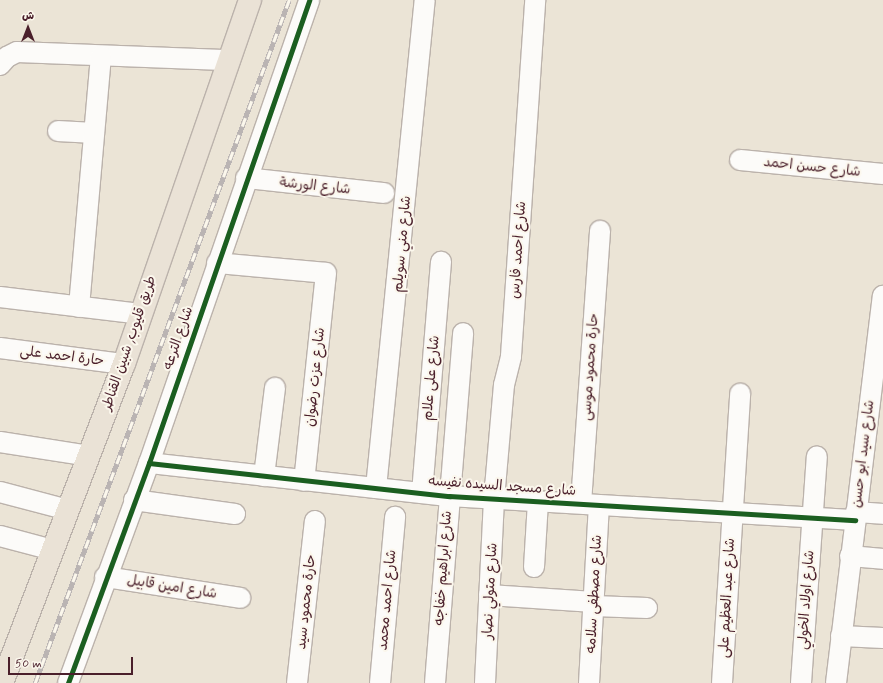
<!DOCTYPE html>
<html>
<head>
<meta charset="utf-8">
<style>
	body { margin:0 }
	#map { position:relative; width:883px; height:683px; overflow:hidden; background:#ebe4d6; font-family:Mynerve,"Playpen Sans Arabic",sans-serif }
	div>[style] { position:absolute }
	.roads { filter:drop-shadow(1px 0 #bbb2ab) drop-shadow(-1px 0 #bbb2ab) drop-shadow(0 1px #bbb2ab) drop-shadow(0 -1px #bbb2ab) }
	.minor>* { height:20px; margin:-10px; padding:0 10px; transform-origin:10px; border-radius:10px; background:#fcfbf9 }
	.major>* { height:22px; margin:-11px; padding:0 11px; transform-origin:11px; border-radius:11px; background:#eae2d6 }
	.rail>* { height:4.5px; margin-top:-2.25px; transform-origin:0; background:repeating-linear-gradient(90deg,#fbf7ec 0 9px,#bab4b3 0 18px); box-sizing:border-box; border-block:1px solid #bab4b3 }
	.cycleway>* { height:5px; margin:-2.5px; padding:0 2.5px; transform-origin:2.5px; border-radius:2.5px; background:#1b5e20 }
	span { translate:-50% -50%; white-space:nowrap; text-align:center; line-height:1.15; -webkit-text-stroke:4px #fbf7ec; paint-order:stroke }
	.street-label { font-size:14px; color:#4a1f2b }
	.north { position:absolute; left:8px; top:8px; width:40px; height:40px; -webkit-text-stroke:3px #fbf7ec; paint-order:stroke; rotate:0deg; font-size:11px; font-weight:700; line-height:16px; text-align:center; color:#4a1f2b }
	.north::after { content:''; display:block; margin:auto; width:14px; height:18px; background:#4a1f2b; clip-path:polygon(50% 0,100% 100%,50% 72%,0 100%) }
	.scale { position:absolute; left:8px; top:657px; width:125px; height:18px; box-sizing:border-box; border:2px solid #4a1f2b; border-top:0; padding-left:5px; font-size:12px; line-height:14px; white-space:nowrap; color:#4a1f2b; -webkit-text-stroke:3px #fbf7ec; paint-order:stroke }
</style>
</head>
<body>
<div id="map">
	<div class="roads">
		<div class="minor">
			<div style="left:0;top:65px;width:11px;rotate:-49deg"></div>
			<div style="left:7px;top:57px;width:11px;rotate:-27deg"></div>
			<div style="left:17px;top:52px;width:213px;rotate:2.2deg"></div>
			<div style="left:58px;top:131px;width:36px;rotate:3deg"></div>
			<div style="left:740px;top:160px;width:144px;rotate:5.6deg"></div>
			<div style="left:246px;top:178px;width:139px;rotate:6.2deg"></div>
			<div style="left:217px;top:263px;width:109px;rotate:5.2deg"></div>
			<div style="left:326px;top:273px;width:209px;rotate:96deg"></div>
			<div style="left:0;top:297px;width:141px;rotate:6.9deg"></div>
			<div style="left:79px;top:307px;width:252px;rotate:-85deg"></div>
			<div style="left:0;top:348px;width:125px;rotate:7.4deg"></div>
			<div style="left:0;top:442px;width:90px;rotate:8.9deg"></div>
			<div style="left:149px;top:463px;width:302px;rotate:6.3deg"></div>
			<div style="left:449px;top:496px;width:407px;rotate:3.4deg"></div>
			<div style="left:264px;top:476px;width:89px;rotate:-82.9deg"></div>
			<div style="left:376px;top:488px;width:490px;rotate:-84.3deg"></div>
			<div style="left:0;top:492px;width:70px;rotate:14.8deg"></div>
			<div style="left:422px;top:493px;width:232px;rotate:-85.3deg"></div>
			<div style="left:134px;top:500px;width:102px;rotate:7.9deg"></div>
			<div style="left:581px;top:503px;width:273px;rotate:-86deg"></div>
			<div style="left:856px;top:512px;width:27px;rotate:4deg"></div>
			<div style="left:0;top:536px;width:55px;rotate:14.8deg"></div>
			<div style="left:850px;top:556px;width:33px;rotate:5deg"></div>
			<div style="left:534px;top:567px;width:66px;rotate:-86.5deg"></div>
			<div style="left:105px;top:577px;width:137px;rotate:8.8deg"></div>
			<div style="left:489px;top:595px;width:105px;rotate:3.8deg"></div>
			<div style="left:594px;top:606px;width:53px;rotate:2.2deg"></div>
			<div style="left:841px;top:636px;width:42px;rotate:2.7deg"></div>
			<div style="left:68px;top:683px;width:234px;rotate:-69.8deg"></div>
			<div style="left:149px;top:463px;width:490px;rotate:-70.9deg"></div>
			<div style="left:297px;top:683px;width:163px;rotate:-83.7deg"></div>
			<div style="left:380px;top:683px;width:167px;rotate:-84.8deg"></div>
			<div style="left:435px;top:683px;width:351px;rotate:-85.4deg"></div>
			<div style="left:485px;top:683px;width:184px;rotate:-87.2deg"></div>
			<div style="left:494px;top:499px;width:114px;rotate:-85deg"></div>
			<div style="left:504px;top:385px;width:30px;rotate:-76deg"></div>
			<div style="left:511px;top:356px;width:357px;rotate:-86.1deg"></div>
			<div style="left:589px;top:683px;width:178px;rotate:-86.8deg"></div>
			<div style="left:722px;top:683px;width:290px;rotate:-86.4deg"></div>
			<div style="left:801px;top:683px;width:227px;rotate:-86deg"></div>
			<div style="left:836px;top:683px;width:390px;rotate:-83.1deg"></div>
		</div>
		<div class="major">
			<div style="left:2px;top:683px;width:342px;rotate:-69.1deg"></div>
			<div style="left:124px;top:364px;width:385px;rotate:-70.9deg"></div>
		</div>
	</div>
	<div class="rail">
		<div style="left:35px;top:683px;width:729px;rotate:-69.6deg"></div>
	</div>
	<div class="cycleway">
		<div style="left:149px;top:463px;width:302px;rotate:6.3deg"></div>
		<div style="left:449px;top:496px;width:407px;rotate:3.4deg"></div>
		<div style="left:68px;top:683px;width:234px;rotate:-69.8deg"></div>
		<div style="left:149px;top:463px;width:490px;rotate:-70.9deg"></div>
	</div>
	<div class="street-label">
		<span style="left:812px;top:167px;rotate:6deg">شارع حسن احمد</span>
		<span style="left:315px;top:186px;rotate:6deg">شارع الورشة</span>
		<span style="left:402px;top:244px;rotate:-85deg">شارع مني سويلم</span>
		<span style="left:518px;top:250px;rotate:-86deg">شارع احمد فارس</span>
		<span style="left:178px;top:338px;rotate:-71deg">شارع الترعه</span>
		<span style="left:129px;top:343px;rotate:-71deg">طريق قليوب, شبين القناطر</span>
		<span style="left:62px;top:356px;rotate:7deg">حارة احمد على</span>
		<span style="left:590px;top:367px;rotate:-86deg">حارة محمود موسى</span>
		<span style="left:315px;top:377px;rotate:-84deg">شارع عزت رضوان</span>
		<span style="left:431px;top:378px;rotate:-85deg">شارع على علام</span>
		<span style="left:863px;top:454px;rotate:-83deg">شارع سيد ابو حسن</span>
		<span style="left:502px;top:486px;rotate:4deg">شارع مسجد السيده نفيسه</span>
		<span style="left:443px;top:568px;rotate:-86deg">شارع ابراهيم خفاجه</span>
		<span style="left:172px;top:587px;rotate:9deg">شارع امين قابيل</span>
		<span style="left:490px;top:591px;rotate:-87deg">شارع متولي نصار</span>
		<span style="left:594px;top:594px;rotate:-87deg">شارع مصطفى سلامه</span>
		<span style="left:727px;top:598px;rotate:-87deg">شارع عبد العظيم على</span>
		<span style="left:387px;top:600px;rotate:-85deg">شارع احمد محمد</span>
		<span style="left:806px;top:600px;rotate:-86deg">شارع اولاد الخولي</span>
		<span style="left:306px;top:602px;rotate:-84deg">حارة محمود سيد</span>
	</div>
	<div class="north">ش</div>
	<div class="scale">50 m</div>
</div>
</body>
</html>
